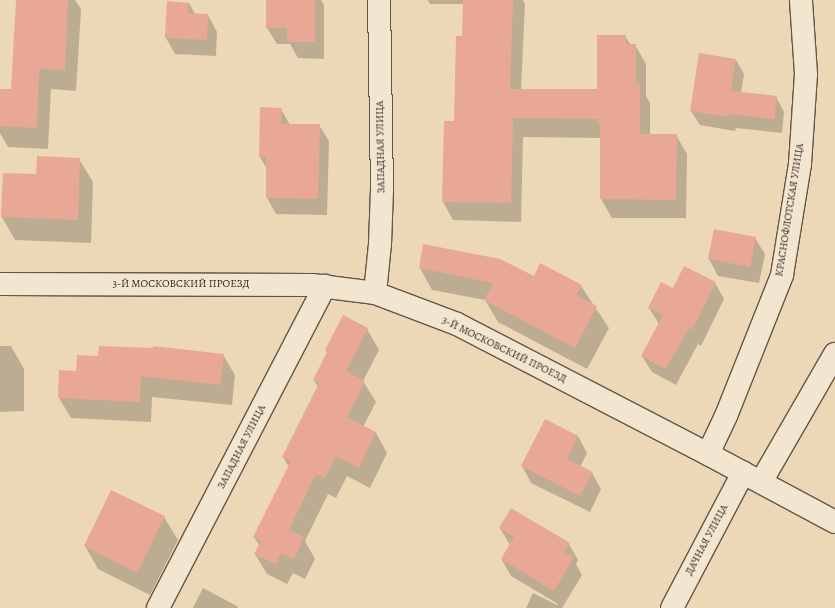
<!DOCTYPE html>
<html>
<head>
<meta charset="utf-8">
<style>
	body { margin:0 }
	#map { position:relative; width:835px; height:608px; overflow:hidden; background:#ecd8b6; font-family:Alegreya,serif }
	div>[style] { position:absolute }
	.shadow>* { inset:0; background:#0003 }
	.building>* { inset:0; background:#e8a895 }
	.roads { filter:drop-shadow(1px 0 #645646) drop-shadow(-1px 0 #645646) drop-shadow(0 1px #645646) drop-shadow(0 -1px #645646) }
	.minor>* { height:22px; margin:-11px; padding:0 11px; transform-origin:11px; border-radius:11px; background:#f3e6d0 }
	span { translate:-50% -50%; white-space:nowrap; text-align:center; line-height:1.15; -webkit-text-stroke:4px #f3e6d0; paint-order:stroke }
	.street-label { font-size:11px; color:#372a21 }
</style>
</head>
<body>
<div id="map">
	<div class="shadow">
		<div style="clip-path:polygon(17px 0,75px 0,81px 9px,76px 91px,51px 89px,48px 149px,8px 147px,0 133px,0 90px,12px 90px)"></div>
		<div style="clip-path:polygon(267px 0,321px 0,324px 5px,324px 59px,298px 58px,290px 44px,277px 44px,267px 28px)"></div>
		<div style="clip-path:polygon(428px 0,523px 0,525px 4px,521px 90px,598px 90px,625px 36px,631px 45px,635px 45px,646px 64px,646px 96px,650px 103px,650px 135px,676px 135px,687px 154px,686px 218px,612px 218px,601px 199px,601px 138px,523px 137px,521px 222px,453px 220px,443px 202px,454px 122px,463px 37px,464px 4px,430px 4px)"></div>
		<div style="clip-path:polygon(189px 3px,195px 14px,208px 15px,217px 32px,216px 56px,175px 54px,166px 38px)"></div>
		<div style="clip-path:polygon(736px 60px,744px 74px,741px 93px,776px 97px,784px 112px,782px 133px,736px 128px,735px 131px,700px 125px,691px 111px)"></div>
		<div style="clip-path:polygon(281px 109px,290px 125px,319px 125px,329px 141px,327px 215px,276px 214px,267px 198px,267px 169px,260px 157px)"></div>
		<div style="clip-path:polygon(79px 159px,93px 182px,91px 243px,15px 240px,2px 217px,37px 175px)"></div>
		<div style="clip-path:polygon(715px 230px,755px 238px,765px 254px,759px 283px,718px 276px,709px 259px)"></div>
		<div style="clip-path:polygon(420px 268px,534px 277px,581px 286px,609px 328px,587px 369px,498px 322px,485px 300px,432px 290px)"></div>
		<div style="clip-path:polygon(715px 283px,724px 299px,701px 346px,698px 344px,676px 385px,652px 372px,642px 356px,659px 324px,649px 308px,673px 289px)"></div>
		<div style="clip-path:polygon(344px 316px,367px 329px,379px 350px,363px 381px,376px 402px,363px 427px,376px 433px,387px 453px,370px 488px,347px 476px,336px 498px,328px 494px,305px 541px,315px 559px,305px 579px,293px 573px,287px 584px,267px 574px,255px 554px,259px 545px,254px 537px,289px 467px,283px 457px,318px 387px,314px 380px,327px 353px,326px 350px)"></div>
		<div style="clip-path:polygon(0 346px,11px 346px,24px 369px,24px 411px,0 412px)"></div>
		<div style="clip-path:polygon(223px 355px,235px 375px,232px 405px,152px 397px,151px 422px,71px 418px,59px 398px,77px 372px,99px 357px)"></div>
		<div style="clip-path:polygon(545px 420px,578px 436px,587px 453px,580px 467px,592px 473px,601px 489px,590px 512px,531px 483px,522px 466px)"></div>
		<div style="clip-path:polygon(164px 517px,178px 540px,150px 595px,98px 569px,85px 546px)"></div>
		<div style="clip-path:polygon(500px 528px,569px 544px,578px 560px,576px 564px,582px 575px,562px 608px,526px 608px,533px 593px,557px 605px,558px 604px,511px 576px,502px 560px,510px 545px)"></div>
		<div style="clip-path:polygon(203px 588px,237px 606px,238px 608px,193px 608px)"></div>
	</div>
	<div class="building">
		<div style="clip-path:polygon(16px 0,68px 0,65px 70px,39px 69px,37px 128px,0 126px,0 89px,11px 89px)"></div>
		<div style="clip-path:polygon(266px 0,315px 0,315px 42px,287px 42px,287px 28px,266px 28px)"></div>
		<div style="clip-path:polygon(463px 0,513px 0,510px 89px,597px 89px,597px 35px,626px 35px,626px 44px,636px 44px,636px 83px,640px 83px,640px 134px,677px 134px,676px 200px,600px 199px,600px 124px,597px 124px,597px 119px,513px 118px,511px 203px,442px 202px,444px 121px,454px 121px,456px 36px,462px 36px)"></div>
		<div style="clip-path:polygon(167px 1px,189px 3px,188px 13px,208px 14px,207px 40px,165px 38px)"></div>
		<div style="clip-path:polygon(699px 53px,736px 59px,731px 91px,777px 96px,774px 119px,728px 114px,727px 117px,690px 111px)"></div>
		<div style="clip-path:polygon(260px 107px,282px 108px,281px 124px,320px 124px,318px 199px,266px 198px,266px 157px,259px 157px)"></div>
		<div style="clip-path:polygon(37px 156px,80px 158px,78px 220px,1px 217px,3px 173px,36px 174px)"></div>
		<div style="clip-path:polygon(714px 229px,756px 237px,750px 267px,708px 259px)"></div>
		<div style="clip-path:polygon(423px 244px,500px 259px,534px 276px,540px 263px,582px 285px,576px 295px,597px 306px,575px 348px,484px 300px,493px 283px,419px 268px)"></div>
		<div style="clip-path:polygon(684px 266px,716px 282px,692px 330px,689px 328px,666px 369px,641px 356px,663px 315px,648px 308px,661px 282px,673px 288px)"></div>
		<div style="clip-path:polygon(343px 315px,368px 328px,346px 371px,365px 381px,347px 417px,376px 432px,359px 468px,336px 456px,325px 478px,316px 474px,289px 530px,304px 537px,294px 559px,281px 553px,276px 564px,254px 554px,261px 541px,253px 537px,291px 461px,282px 457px,319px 383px,313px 380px,327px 352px,325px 350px)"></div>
		<div style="clip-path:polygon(99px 346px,153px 348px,153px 346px,224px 354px,220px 385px,141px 376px,140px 402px,58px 398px,59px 370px,76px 371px,77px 355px,98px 356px)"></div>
		<div style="clip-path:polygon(545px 419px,578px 436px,567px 459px,593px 472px,580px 496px,521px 466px)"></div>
		<div style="clip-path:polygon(111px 490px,165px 516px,137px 573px,84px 546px)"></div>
		<div style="clip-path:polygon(511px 508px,570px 543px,564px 552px,574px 557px,554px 591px,501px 559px,514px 537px,499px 528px)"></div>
	</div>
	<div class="roads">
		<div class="minor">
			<div style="left:0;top:284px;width:312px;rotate:0.2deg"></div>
			<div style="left:312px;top:285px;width:64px;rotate:7.2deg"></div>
			<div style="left:375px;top:293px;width:88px;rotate:20.7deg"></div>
			<div style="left:457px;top:324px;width:283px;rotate:27.4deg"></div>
			<div style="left:708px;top:454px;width:144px;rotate:28.2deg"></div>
			<div style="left:375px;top:293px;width:49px;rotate:-84.2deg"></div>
			<div style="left:380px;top:244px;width:54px;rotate:-87.9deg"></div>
			<div style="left:382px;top:190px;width:190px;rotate:-90.9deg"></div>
			<div style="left:708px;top:454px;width:42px;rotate:-64.7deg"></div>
			<div style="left:726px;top:416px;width:152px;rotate:-68.3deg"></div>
			<div style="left:782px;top:275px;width:112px;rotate:-80.8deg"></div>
			<div style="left:800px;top:164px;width:90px;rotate:-86.2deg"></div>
			<div style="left:806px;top:74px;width:74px;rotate:-93.9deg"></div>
			<div style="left:761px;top:482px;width:148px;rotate:-60deg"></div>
			<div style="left:158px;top:608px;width:363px;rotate:-62.6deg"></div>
			<div style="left:672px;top:608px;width:153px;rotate:-62.3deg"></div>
		</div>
	</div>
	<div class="street-label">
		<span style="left:381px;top:147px;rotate:-91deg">ЗАПАДНАЯ УЛИЦА</span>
		<span style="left:790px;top:210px;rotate:-81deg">КРАСНОФЛОТСКАЯ УЛИЦА</span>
		<span style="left:181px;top:284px">3-Й МОСКОВСКИЙ ПРОЕЗД</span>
		<span style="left:504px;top:350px;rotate:26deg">3-Й МОСКОВСКИЙ ПРОЕЗД</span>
		<span style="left:242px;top:447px;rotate:-63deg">ЗАПАДНАЯ УЛИЦА</span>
		<span style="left:707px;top:540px;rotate:-62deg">ДАЧНАЯ УЛИЦА</span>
	</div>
</div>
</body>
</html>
